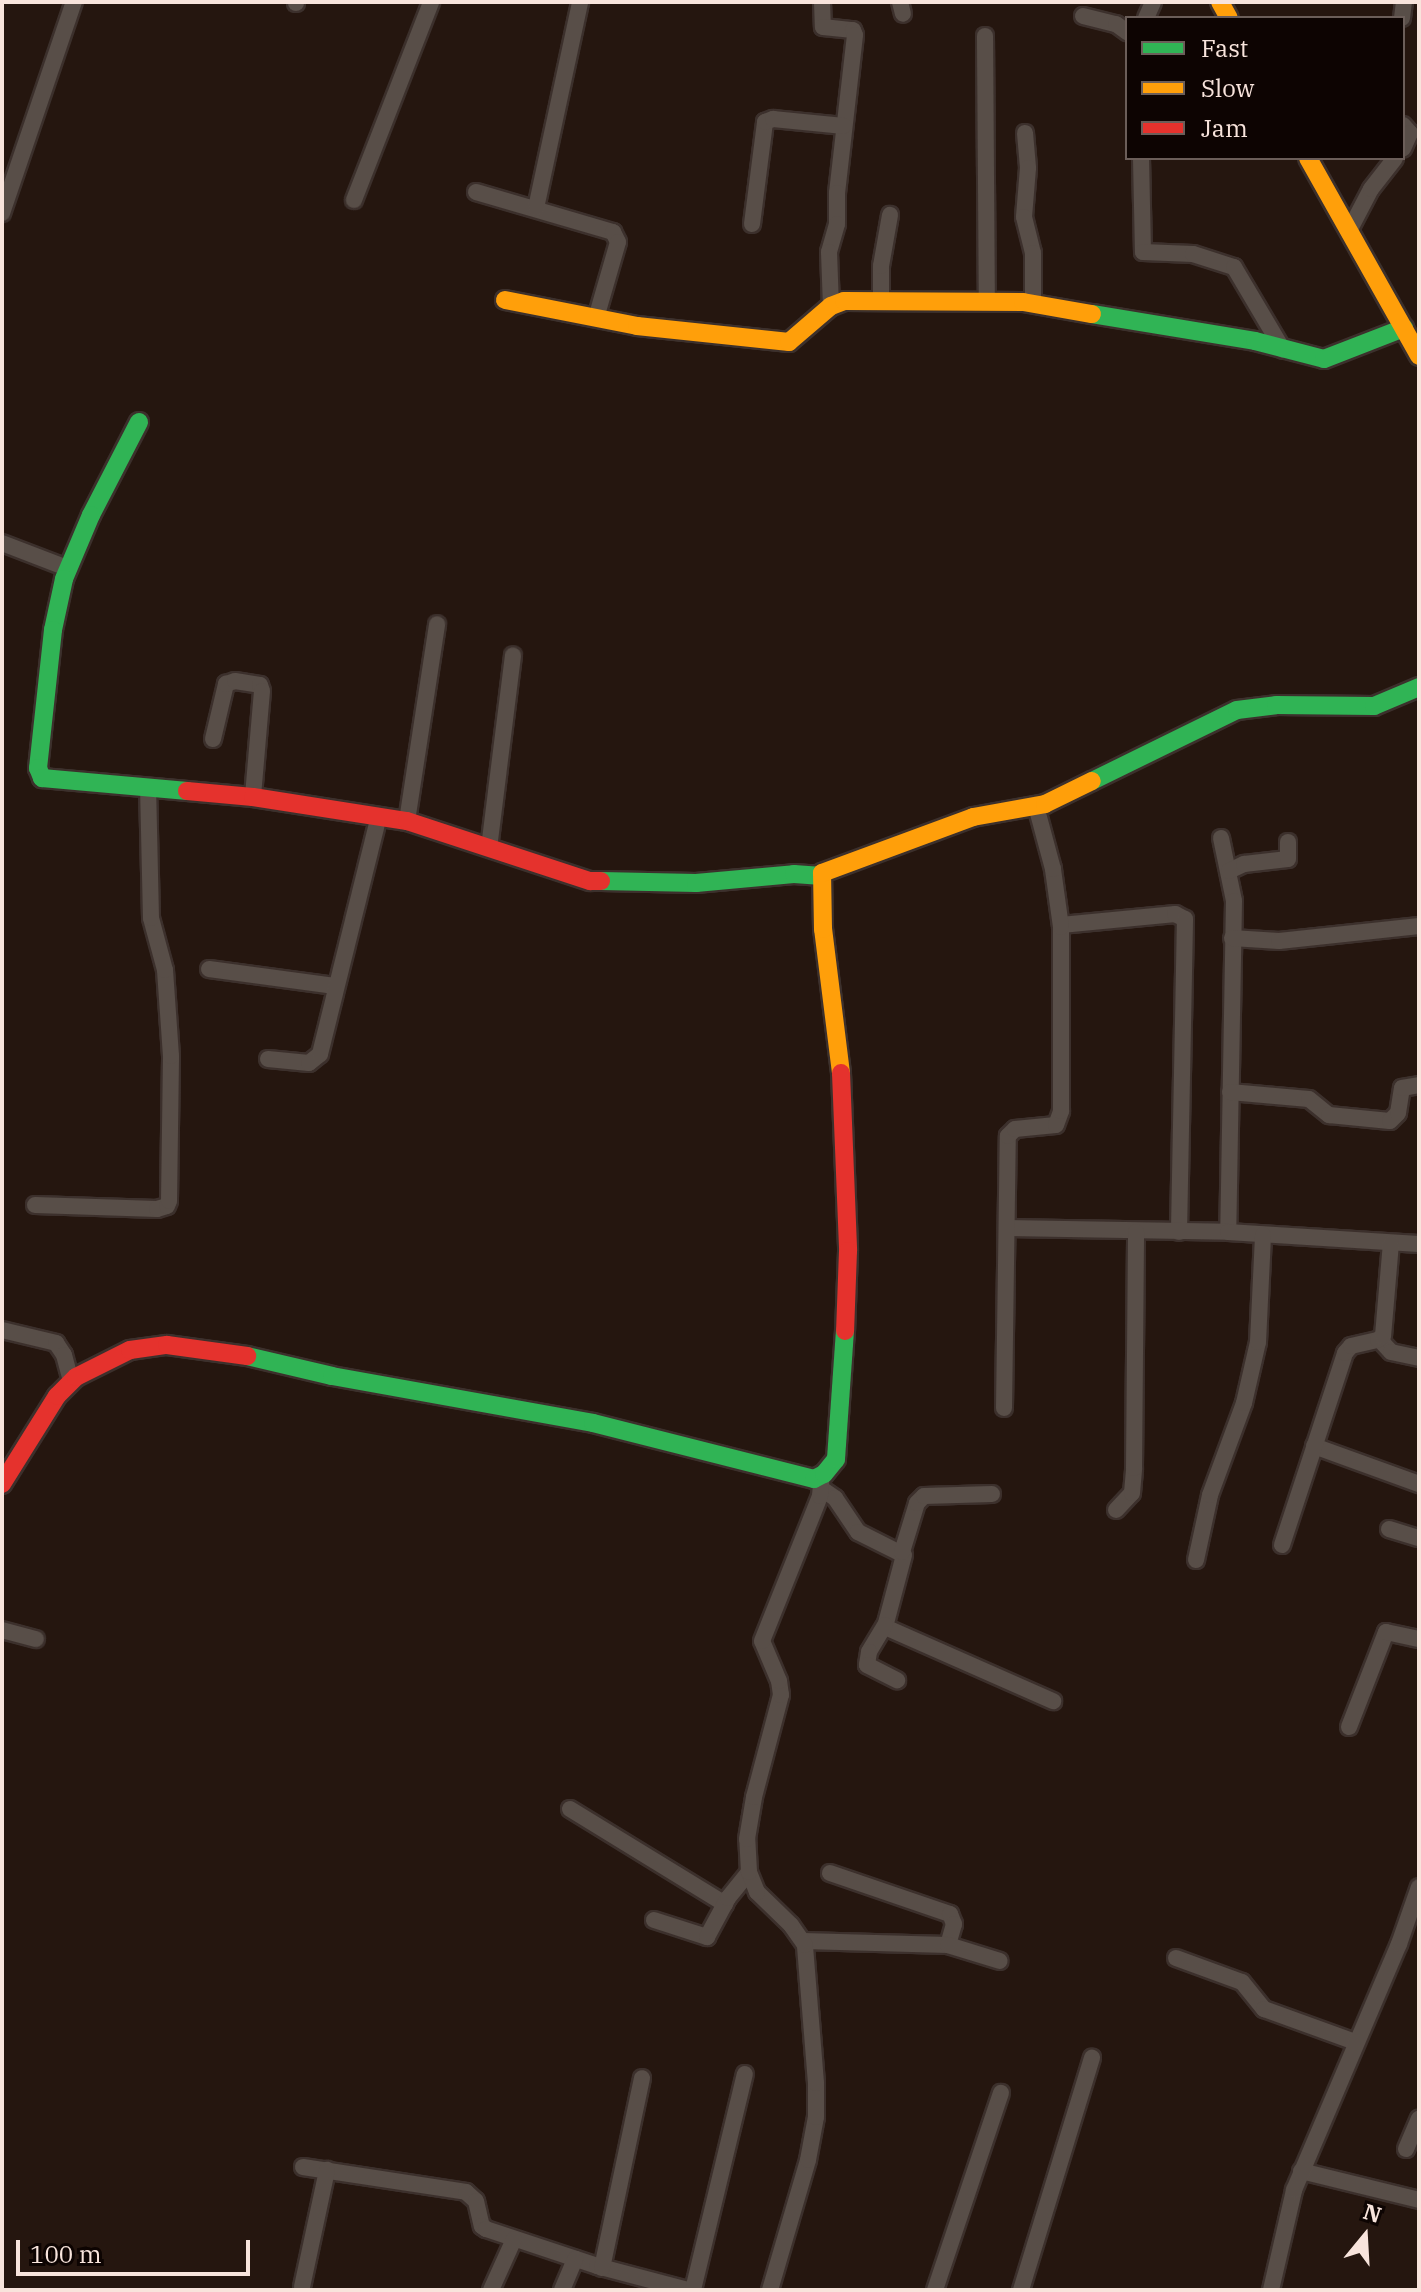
<!DOCTYPE html>
<html>
<head>
<meta charset="utf-8">
<style>
	body { margin:0 }
	#map { position:relative; width:1421px; height:2292px; overflow:hidden; background:#25160f; font-family:"IBM Plex Serif",serif }
	div>[style] { position:absolute }
	.roads { filter:drop-shadow(2px 0 #3c302c) drop-shadow(-2px 0 #3c302c) drop-shadow(0 2px #3c302c) drop-shadow(0 -2px #3c302c) }
	.street>* { height:16px; margin:-8px; padding:0 8px; transform-origin:8px; border-radius:8px; background:#584e48 }
	.fast>* { height:18px; margin:-9px; padding:0 9px; transform-origin:9px; border-radius:9px; background:#30b455 }
	.slow>* { height:18px; margin:-9px; padding:0 9px; transform-origin:9px; border-radius:9px; background:#ff9f0a }
	.jam>* { height:18px; margin:-9px; padding:0 9px; transform-origin:9px; border-radius:9px; background:#e5322d }
	span { translate:-50% -50%; white-space:nowrap; text-align:center; line-height:1.15; -webkit-text-stroke:6px #0d0402; paint-order:stroke }
	.frame { position:absolute; inset:0; border:4px solid #f8e4dc; pointer-events:none }
	.legend { position:absolute; left:1125px; top:16px; width:280px; height:144px; box-sizing:border-box; background:#0d0402; border:2px solid #6b5e59; margin:0; padding:10px 14px; list-style:none; font-size:24px; color:#f8e4dc }
	.legend li { display:flex; align-items:center; gap:16px; height:40px }
	.legend b { width:40px; border:2px solid #6b5e59 }
	.north { position:absolute; left:1325px; top:2196px; width:80px; height:80px; -webkit-text-stroke:6px #0d0402; paint-order:stroke; rotate:18deg; font-size:22px; font-weight:700; line-height:32px; text-align:center; color:#f8e4dc }
	.north::after { content:''; display:block; margin:auto; width:28px; height:36px; background:#f8e4dc; clip-path:polygon(50% 0,100% 100%,50% 72%,0 100%) }
	.scale { position:absolute; left:16px; top:2240px; width:234px; height:36px; box-sizing:border-box; border:4px solid #f8e4dc; border-top:0; padding-left:10px; font-size:24px; line-height:28px; white-space:nowrap; color:#f8e4dc; -webkit-text-stroke:6px #0d0402; paint-order:stroke }
</style>
</head>
<body>
<div id="map">
	<div class="roads">
		<div class="street">
			<div style="left:822px;top:2px;width:25px;rotate:88deg"></div>
			<div style="left:823px;top:27px;width:30px;rotate:6deg"></div>
			<div style="left:853px;top:30px;width:5px;rotate:68deg"></div>
			<div style="left:855px;top:35px;width:159px;rotate:96.5deg"></div>
			<div style="left:837px;top:193px;width:31px;rotate:90deg"></div>
			<div style="left:837px;top:224px;width:29px;rotate:106deg"></div>
			<div style="left:829px;top:252px;width:54px;rotate:87.9deg"></div>
			<div style="left:900px;top:2px;width:12px;rotate:76deg"></div>
			<div style="left:296px;top:3px;width:1px;rotate:-90deg"></div>
			<div style="left:1083px;top:16px;width:34px;rotate:14deg"></div>
			<div style="left:1116px;top:24px;width:14px;rotate:36deg"></div>
			<div style="left:1146px;top:18px;width:17px;rotate:-66deg"></div>
			<div style="left:1402px;top:18px;width:16px;rotate:-83deg"></div>
			<div style="left:985px;top:36px;width:265px;rotate:89.6deg"></div>
			<div style="left:1403px;top:125px;width:11px;rotate:49deg"></div>
			<div style="left:1410px;top:133px;width:17px;rotate:114deg"></div>
			<div style="left:1025px;top:133px;width:35px;rotate:85deg"></div>
			<div style="left:1028px;top:168px;width:49px;rotate:94.7deg"></div>
			<div style="left:1024px;top:217px;width:37px;rotate:76deg"></div>
			<div style="left:1033px;top:253px;width:50px;rotate:90deg"></div>
			<div style="left:1141px;top:158px;width:94px;rotate:88.8deg"></div>
			<div style="left:1143px;top:252px;width:50px;rotate:2.3deg"></div>
			<div style="left:1193px;top:254px;width:43px;rotate:17.6deg"></div>
			<div style="left:1234px;top:267px;width:96px;rotate:59.4deg"></div>
			<div style="left:476px;top:192px;width:143px;rotate:16.3deg"></div>
			<div style="left:613px;top:232px;width:11px;rotate:63deg"></div>
			<div style="left:618px;top:242px;width:79px;rotate:106.1deg"></div>
			<div style="left:354px;top:200px;width:212px;rotate:-68.7deg"></div>
			<div style="left:536px;top:208px;width:211px;rotate:-77.9deg"></div>
			<div style="left:2px;top:213px;width:223px;rotate:-71.2deg"></div>
			<div style="left:752px;top:224px;width:103px;rotate:-82.7deg"></div>
			<div style="left:765px;top:122px;width:9px;rotate:-21deg"></div>
			<div style="left:773px;top:119px;width:71px;rotate:5.6deg"></div>
			<div style="left:1349px;top:231px;width:47px;rotate:-62.4deg"></div>
			<div style="left:1371px;top:189px;width:39px;rotate:-52deg"></div>
			<div style="left:881px;top:302px;width:36px;rotate:-90deg"></div>
			<div style="left:881px;top:266px;width:52px;rotate:-80deg"></div>
			<div style="left:2px;top:543px;width:70px;rotate:21deg"></div>
			<div style="left:213px;top:739px;width:57px;rotate:-76.7deg"></div>
			<div style="left:226px;top:684px;width:9px;rotate:-18deg"></div>
			<div style="left:235px;top:681px;width:25px;rotate:9deg"></div>
			<div style="left:260px;top:685px;width:6px;rotate:72deg"></div>
			<div style="left:262px;top:691px;width:106px;rotate:94.9deg"></div>
			<div style="left:407px;top:821px;width:199px;rotate:-81.3deg"></div>
			<div style="left:1221px;top:838px;width:64px;rotate:78.3deg"></div>
			<div style="left:1234px;top:901px;width:331px;rotate:91deg"></div>
			<div style="left:489px;top:848px;width:194px;rotate:-82.9deg"></div>
			<div style="left:1229px;top:871px;width:17px;rotate:-25deg"></div>
			<div style="left:1244px;top:864px;width:44px;rotate:-6.5deg"></div>
			<div style="left:1288px;top:859px;width:17px;rotate:-90deg"></div>
			<div style="left:1061px;top:925px;width:115px;rotate:-5.5deg"></div>
			<div style="left:1175px;top:914px;width:11px;rotate:27deg"></div>
			<div style="left:1185px;top:919px;width:313px;rotate:91.1deg"></div>
			<div style="left:1232px;top:938px;width:47px;rotate:3.7deg"></div>
			<div style="left:1279px;top:941px;width:141px;rotate:-6.1deg"></div>
			<div style="left:209px;top:969px;width:127px;rotate:7.7deg"></div>
			<div style="left:268px;top:1059px;width:41px;rotate:5.6deg"></div>
			<div style="left:309px;top:1063px;width:14px;rotate:-39deg"></div>
			<div style="left:320px;top:1054px;width:245px;rotate:-76.1deg"></div>
			<div style="left:1230px;top:1092px;width:79px;rotate:5.1deg"></div>
			<div style="left:1309px;top:1099px;width:26px;rotate:39deg"></div>
			<div style="left:1329px;top:1115px;width:61px;rotate:5.6deg"></div>
			<div style="left:1390px;top:1121px;width:11px;rotate:-45deg"></div>
			<div style="left:1398px;top:1113px;width:25px;rotate:-81deg"></div>
			<div style="left:1402px;top:1088px;width:17px;rotate:-10deg"></div>
			<div style="left:35px;top:1205px;width:122px;rotate:1.9deg"></div>
			<div style="left:157px;top:1209px;width:10px;rotate:-17deg"></div>
			<div style="left:167px;top:1206px;width:5px;rotate:-68deg"></div>
			<div style="left:169px;top:1201px;width:145px;rotate:-89.2deg"></div>
			<div style="left:171px;top:1056px;width:86px;rotate:-94deg"></div>
			<div style="left:165px;top:970px;width:54px;rotate:-105.1deg"></div>
			<div style="left:151px;top:918px;width:130px;rotate:-91.3deg"></div>
			<div style="left:1007px;top:1228px;width:221px;rotate:1deg"></div>
			<div style="left:1228px;top:1232px;width:191px;rotate:3.6deg"></div>
			<div style="left:2px;top:1330px;width:56px;rotate:13.5deg"></div>
			<div style="left:56px;top:1343px;width:14px;rotate:56deg"></div>
			<div style="left:64px;top:1355px;width:28px;rotate:75deg"></div>
			<div style="left:1380px;top:1340px;width:16px;rotate:47deg"></div>
			<div style="left:1391px;top:1352px;width:29px;rotate:12deg"></div>
			<div style="left:1004px;top:1408px;width:272px;rotate:-89.2deg"></div>
			<div style="left:1008px;top:1136px;width:10px;rotate:-45deg"></div>
			<div style="left:1015px;top:1129px;width:41px;rotate:-5.6deg"></div>
			<div style="left:1056px;top:1125px;width:15px;rotate:-70deg"></div>
			<div style="left:1061px;top:1111px;width:184px;rotate:-90deg"></div>
			<div style="left:1061px;top:927px;width:59px;rotate:-97.9deg"></div>
			<div style="left:1053px;top:869px;width:65px;rotate:-105.1deg"></div>
			<div style="left:1314px;top:1446px;width:112px;rotate:19.9deg"></div>
			<div style="left:822px;top:1489px;width:16px;rotate:35deg"></div>
			<div style="left:835px;top:1498px;width:41px;rotate:55.9deg"></div>
			<div style="left:858px;top:1532px;width:51px;rotate:26.6deg"></div>
			<div style="left:904px;top:1555px;width:74px;rotate:104.8deg"></div>
			<div style="left:885px;top:1627px;width:184px;rotate:23.8deg"></div>
			<div style="left:1116px;top:1510px;width:23px;rotate:-47deg"></div>
			<div style="left:1132px;top:1493px;width:25px;rotate:-85deg"></div>
			<div style="left:1134px;top:1468px;width:236px;rotate:-89.5deg"></div>
			<div style="left:1389px;top:1529px;width:31px;rotate:17deg"></div>
			<div style="left:1282px;top:1545px;width:202px;rotate:-71.8deg"></div>
			<div style="left:1345px;top:1353px;width:9px;rotate:-49deg"></div>
			<div style="left:1351px;top:1346px;width:28px;rotate:-13deg"></div>
			<div style="left:1378px;top:1340px;width:6px;rotate:-39deg"></div>
			<div style="left:1383px;top:1336px;width:93px;rotate:-85.1deg"></div>
			<div style="left:902px;top:1552px;width:51px;rotate:-73deg"></div>
			<div style="left:917px;top:1503px;width:10px;rotate:-45deg"></div>
			<div style="left:924px;top:1496px;width:68px;rotate:-1.7deg"></div>
			<div style="left:1196px;top:1560px;width:66px;rotate:-77.8deg"></div>
			<div style="left:1210px;top:1495px;width:98px;rotate:-69.7deg"></div>
			<div style="left:1244px;top:1403px;width:63px;rotate:-77.1deg"></div>
			<div style="left:1258px;top:1342px;width:107px;rotate:-87.3deg"></div>
			<div style="left:885px;top:1625px;width:31px;rotate:121deg"></div>
			<div style="left:869px;top:1652px;width:13px;rotate:99deg"></div>
			<div style="left:867px;top:1665px;width:34px;rotate:27deg"></div>
			<div style="left:2px;top:1630px;width:35px;rotate:15deg"></div>
			<div style="left:1349px;top:1727px;width:102px;rotate:-68.7deg"></div>
			<div style="left:1386px;top:1632px;width:34px;rotate:12deg"></div>
			<div style="left:570px;top:1809px;width:182px;rotate:31.5deg"></div>
			<div style="left:830px;top:1873px;width:127px;rotate:18.9deg"></div>
			<div style="left:950px;top:1914px;width:11px;rotate:68deg"></div>
			<div style="left:954px;top:1924px;width:22px;rotate:106deg"></div>
			<div style="left:654px;top:1920px;width:56px;rotate:17.8deg"></div>
			<div style="left:707px;top:1937px;width:44px;rotate:-61.7deg"></div>
			<div style="left:728px;top:1898px;width:33px;rotate:-51deg"></div>
			<div style="left:803px;top:1941px;width:145px;rotate:1.6deg"></div>
			<div style="left:948px;top:1945px;width:54px;rotate:17.1deg"></div>
			<div style="left:1176px;top:1958px;width:70px;rotate:20deg"></div>
			<div style="left:1242px;top:1982px;width:35px;rotate:51deg"></div>
			<div style="left:1264px;top:2009px;width:97px;rotate:19.9deg"></div>
			<div style="left:1406px;top:2149px;width:33px;rotate:-67deg"></div>
			<div style="left:303px;top:2167px;width:165px;rotate:8.7deg"></div>
			<div style="left:466px;top:2192px;width:13px;rotate:42deg"></div>
			<div style="left:476px;top:2201px;width:26px;rotate:77deg"></div>
			<div style="left:482px;top:2226px;width:5px;rotate:37deg"></div>
			<div style="left:486px;top:2229px;width:117px;rotate:18.4deg"></div>
			<div style="left:597px;top:2266px;width:94px;rotate:14.8deg"></div>
			<div style="left:1301px;top:2171px;width:122px;rotate:13.8deg"></div>
			<div style="left:602px;top:2268px;width:194px;rotate:-78.1deg"></div>
			<div style="left:302px;top:2287px;width:120px;rotate:-77.9deg"></div>
			<div style="left:491px;top:2290px;width:56px;rotate:-65.7deg"></div>
			<div style="left:562px;top:2290px;width:34px;rotate:-67deg"></div>
			<div style="left:693px;top:2290px;width:222px;rotate:-76.5deg"></div>
			<div style="left:770px;top:2290px;width:135px;rotate:-73.7deg"></div>
			<div style="left:808px;top:2160px;width:44px;rotate:-79.5deg"></div>
			<div style="left:816px;top:2117px;width:34px;rotate:-90deg"></div>
			<div style="left:816px;top:2083px;width:138px;rotate:-94.6deg"></div>
			<div style="left:805px;top:1945px;width:24px;rotate:-125deg"></div>
			<div style="left:791px;top:1925px;width:47px;rotate:-135.9deg"></div>
			<div style="left:757px;top:1892px;width:22px;rotate:-112deg"></div>
			<div style="left:749px;top:1872px;width:33px;rotate:-93deg"></div>
			<div style="left:747px;top:1839px;width:43px;rotate:-80.5deg"></div>
			<div style="left:754px;top:1797px;width:106px;rotate:-75.2deg"></div>
			<div style="left:781px;top:1695px;width:14px;rotate:-98deg"></div>
			<div style="left:779px;top:1681px;width:43px;rotate:-113deg"></div>
			<div style="left:762px;top:1641px;width:156px;rotate:-68.2deg"></div>
			<div style="left:820px;top:1496px;width:21px;rotate:-85deg"></div>
			<div style="left:935px;top:2290px;width:208px;rotate:-71.5deg"></div>
			<div style="left:1021px;top:2290px;width:243px;rotate:-73deg"></div>
			<div style="left:1271px;top:2290px;width:103px;rotate:-77deg"></div>
			<div style="left:1294px;top:2190px;width:267px;rotate:-66.9deg"></div>
			<div style="left:1399px;top:1944px;width:60px;rotate:-70.7deg"></div>
		</div>
		<div class="fast">
			<div style="left:1092px;top:314px;width:165px;rotate:9.4deg"></div>
			<div style="left:1255px;top:341px;width:71px;rotate:14.6deg"></div>
			<div style="left:1324px;top:359px;width:86px;rotate:-21.2deg"></div>
			<div style="left:139px;top:422px;width:105px;rotate:117.3deg"></div>
			<div style="left:91px;top:515px;width:69px;rotate:112.9deg"></div>
			<div style="left:64px;top:579px;width:52px;rotate:102.2deg"></div>
			<div style="left:53px;top:630px;width:139px;rotate:96.2deg"></div>
			<div style="left:38px;top:768px;width:11px;rotate:68deg"></div>
			<div style="left:42px;top:778px;width:146px;rotate:5.1deg"></div>
			<div style="left:1092px;top:781px;width:161px;rotate:-26.1deg"></div>
			<div style="left:1237px;top:710px;width:39px;rotate:-7deg"></div>
			<div style="left:1276px;top:705px;width:98px;rotate:0.6deg"></div>
			<div style="left:1374px;top:706px;width:49px;rotate:-22.9deg"></div>
			<div style="left:601px;top:881px;width:95px;rotate:1.2deg"></div>
			<div style="left:696px;top:883px;width:98px;rotate:-5.2deg"></div>
			<div style="left:794px;top:874px;width:28px;rotate:4deg"></div>
			<div style="left:247px;top:1356px;width:87px;rotate:13.2deg"></div>
			<div style="left:332px;top:1376px;width:265px;rotate:10.2deg"></div>
			<div style="left:593px;top:1423px;width:228px;rotate:14.2deg"></div>
			<div style="left:814px;top:1479px;width:11px;rotate:-27deg"></div>
			<div style="left:824px;top:1474px;width:19px;rotate:-51deg"></div>
			<div style="left:836px;top:1459px;width:128px;rotate:-86deg"></div>
		</div>
		<div class="slow">
			<div style="left:1220px;top:2px;width:18px;rotate:61deg"></div>
			<div style="left:1308px;top:158px;width:227px;rotate:60.7deg"></div>
			<div style="left:505px;top:300px;width:135px;rotate:11.1deg"></div>
			<div style="left:637px;top:326px;width:153px;rotate:6deg"></div>
			<div style="left:789px;top:342px;width:55px;rotate:-40.6deg"></div>
			<div style="left:831px;top:306px;width:14px;rotate:-21deg"></div>
			<div style="left:844px;top:301px;width:179px;rotate:0.3deg"></div>
			<div style="left:1023px;top:302px;width:70px;rotate:9.9deg"></div>
			<div style="left:841px;top:1073px;width:145px;rotate:-97.1deg"></div>
			<div style="left:823px;top:929px;width:56px;rotate:-91deg"></div>
			<div style="left:822px;top:873px;width:161px;rotate:-20.3deg"></div>
			<div style="left:973px;top:817px;width:73px;rotate:-10.2deg"></div>
			<div style="left:1045px;top:804px;width:52px;rotate:-26.1deg"></div>
		</div>
		<div class="jam">
			<div style="left:187px;top:791px;width:66px;rotate:5.2deg"></div>
			<div style="left:253px;top:797px;width:156px;rotate:8.9deg"></div>
			<div style="left:407px;top:821px;width:193px;rotate:18.2deg"></div>
			<div style="left:590px;top:881px;width:11px"></div>
			<div style="left:841px;top:1073px;width:178px;rotate:87.7deg"></div>
			<div style="left:848px;top:1251px;width:80px;rotate:92.1deg"></div>
			<div style="left:2px;top:1484px;width:104px;rotate:-58deg"></div>
			<div style="left:57px;top:1396px;width:27px;rotate:-45deg"></div>
			<div style="left:76px;top:1377px;width:60px;rotate:-26.6deg"></div>
			<div style="left:130px;top:1350px;width:37px;rotate:-8deg"></div>
			<div style="left:167px;top:1345px;width:81px;rotate:7.8deg"></div>
		</div>
	</div>
	<div class="frame"></div>
	<ul class="legend">
	<li><b style="height:10px;background:#30b455"></b>Fast</li>
	<li><b style="height:10px;background:#ff9f0a"></b>Slow</li>
	<li><b style="height:10px;background:#e5322d"></b>Jam</li>
	</ul>
	<div class="north">N</div>
	<div class="scale">100 m</div>
</div>
</body>
</html>
